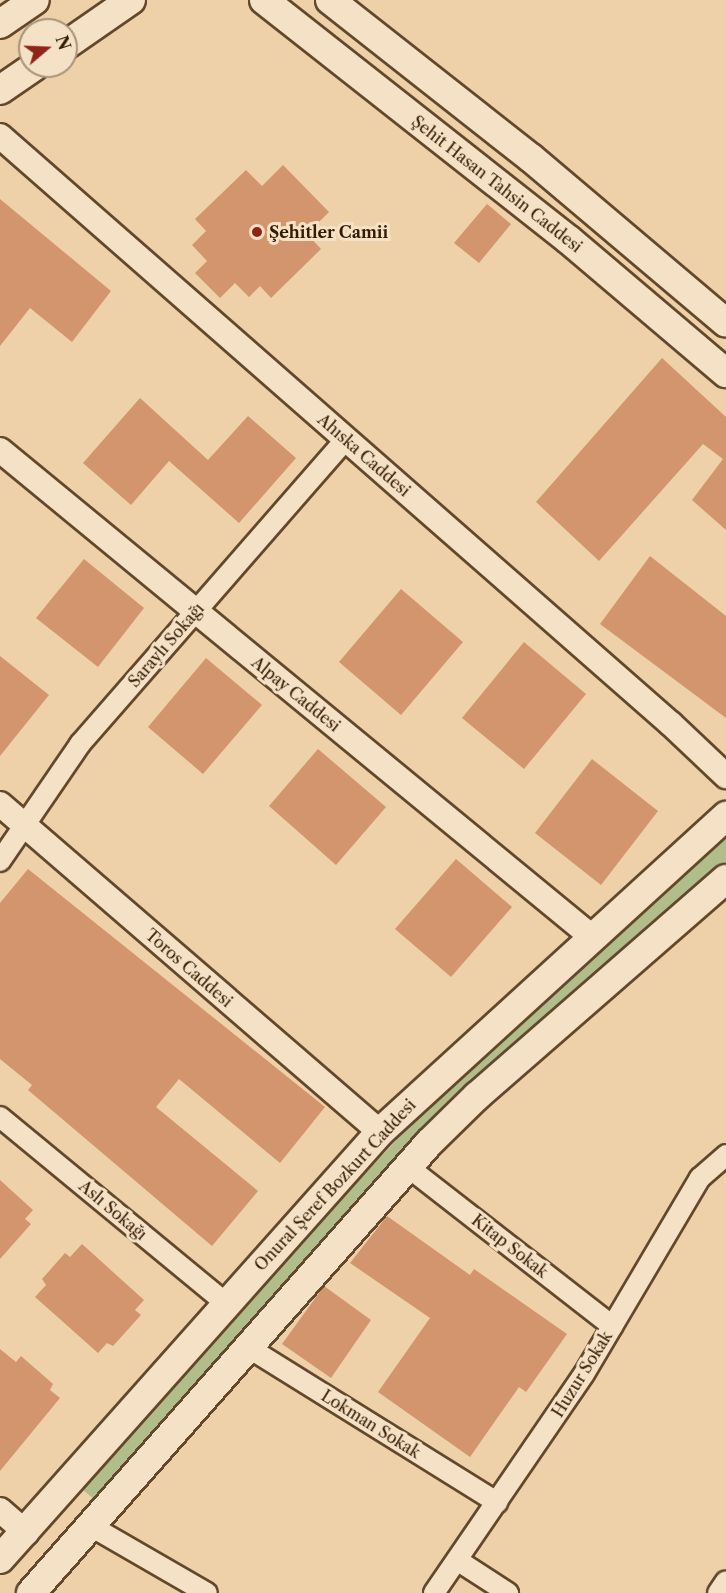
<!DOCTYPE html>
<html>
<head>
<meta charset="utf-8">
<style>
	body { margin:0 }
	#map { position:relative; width:726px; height:1593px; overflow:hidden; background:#eed1a8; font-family:"Libre Caslon Text",serif }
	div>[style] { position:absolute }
	.green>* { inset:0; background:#b2bd8c }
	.building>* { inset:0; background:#d3956d }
	.roads { filter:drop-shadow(2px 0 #63482c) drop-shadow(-2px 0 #63482c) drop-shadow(0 2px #63482c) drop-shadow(0 -2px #63482c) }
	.minor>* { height:20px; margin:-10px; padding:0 10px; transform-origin:10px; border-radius:10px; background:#f4e1c6 }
	.tertiary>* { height:24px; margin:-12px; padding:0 12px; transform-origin:12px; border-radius:12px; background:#f4e1c6 }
	.secondary>* { height:28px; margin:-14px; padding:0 14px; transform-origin:14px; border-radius:14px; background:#f4e1c6 }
	.dots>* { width:16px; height:16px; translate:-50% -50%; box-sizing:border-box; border:3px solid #f4e1c6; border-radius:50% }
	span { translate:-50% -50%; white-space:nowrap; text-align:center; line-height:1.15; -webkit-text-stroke:6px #f4e1c6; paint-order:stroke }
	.street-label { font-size:16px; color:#351b03 }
	.poi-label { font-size:16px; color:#351b03; font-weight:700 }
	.left { translate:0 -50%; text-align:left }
	.north { position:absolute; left:18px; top:18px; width:60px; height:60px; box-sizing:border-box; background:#f4e1c6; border:2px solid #a89278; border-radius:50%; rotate:71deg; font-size:16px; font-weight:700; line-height:24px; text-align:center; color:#351b03 }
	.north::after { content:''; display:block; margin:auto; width:21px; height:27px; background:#8f2418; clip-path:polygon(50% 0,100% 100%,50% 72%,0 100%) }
</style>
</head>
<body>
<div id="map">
	<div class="green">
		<div style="clip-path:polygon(726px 837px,726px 862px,534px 1031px,95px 1500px,83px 1490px,323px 1218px,441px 1093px)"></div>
	</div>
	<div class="building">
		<div style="clip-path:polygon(283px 165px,329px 212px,307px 234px,321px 249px,271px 298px,260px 286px,249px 297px,235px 283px,220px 298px,195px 273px,207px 261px,192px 245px,206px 231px,195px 219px,246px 170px,262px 186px)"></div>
		<div style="clip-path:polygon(0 199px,111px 291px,72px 342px,30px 308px,0 346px)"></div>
		<div style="clip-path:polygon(487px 204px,511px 224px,479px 263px,454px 243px)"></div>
		<div style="clip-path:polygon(662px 358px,726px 417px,726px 530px,692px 500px,723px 459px,703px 444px,599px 561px,536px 502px)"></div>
		<div style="clip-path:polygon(140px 398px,208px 460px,248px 416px,296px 458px,239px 523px,169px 461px,131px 505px,83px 463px)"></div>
		<div style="clip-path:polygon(650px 556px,726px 616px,726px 718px,600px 624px)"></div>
		<div style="clip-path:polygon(84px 559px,144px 608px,98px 667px,36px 618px)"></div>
		<div style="clip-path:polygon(401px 589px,463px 642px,401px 715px,339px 662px)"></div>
		<div style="clip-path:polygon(524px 642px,586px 694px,524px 769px,462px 718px)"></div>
		<div style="clip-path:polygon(0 656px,49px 695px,0 756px)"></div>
		<div style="clip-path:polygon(206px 658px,262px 705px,203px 774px,148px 727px)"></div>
		<div style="clip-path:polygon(318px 749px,386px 807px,336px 865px,269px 806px)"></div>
		<div style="clip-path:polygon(592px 759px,658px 811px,601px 885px,535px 833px)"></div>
		<div style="clip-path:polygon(456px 859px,512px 907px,451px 977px,395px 929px)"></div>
		<div style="clip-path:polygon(28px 869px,325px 1107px,280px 1163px,179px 1079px,156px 1107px,258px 1191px,212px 1246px,28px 1090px,32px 1085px,0 1059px,0 903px)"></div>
		<div style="clip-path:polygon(0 1180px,33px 1210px,25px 1219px,31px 1224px,0 1259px)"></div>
		<div style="clip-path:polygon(387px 1216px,470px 1275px,474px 1269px,567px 1334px,526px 1392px,519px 1387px,470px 1457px,378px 1392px,430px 1318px,350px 1263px)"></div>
		<div style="clip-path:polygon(82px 1244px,144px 1300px,135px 1310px,141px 1315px,113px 1346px,107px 1343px,98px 1353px,35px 1297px,46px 1285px,42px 1279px,65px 1253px,70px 1257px)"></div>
		<div style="clip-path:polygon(324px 1286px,371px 1320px,331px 1378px,282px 1344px)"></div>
		<div style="clip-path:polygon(0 1349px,16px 1362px,21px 1356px,53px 1384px,50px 1390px,60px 1398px,0 1471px)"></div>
	</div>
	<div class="roads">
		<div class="minor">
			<div style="left:0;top:861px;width:142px;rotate:-55.6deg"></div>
			<div style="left:80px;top:744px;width:405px;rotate:-48.9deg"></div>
			<div style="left:0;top:1117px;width:293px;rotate:39.5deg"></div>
			<div style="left:408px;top:1167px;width:259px;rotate:37.9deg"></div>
			<div style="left:246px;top:1346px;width:296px;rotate:31.9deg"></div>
			<div style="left:89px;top:1525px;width:136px;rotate:30deg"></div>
			<div style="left:457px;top:1560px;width:61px;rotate:32.9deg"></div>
			<div style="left:434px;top:1593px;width:265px;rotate:-55.6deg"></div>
			<div style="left:584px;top:1374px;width:228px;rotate:-59.4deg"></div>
			<div style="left:700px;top:1178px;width:35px;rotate:-41deg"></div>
			<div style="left:718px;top:1593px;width:14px;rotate:-56deg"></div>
		</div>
		<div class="tertiary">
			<div style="left:0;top:136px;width:892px;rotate:41.23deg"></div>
			<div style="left:671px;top:724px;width:76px;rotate:43.4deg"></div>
			<div style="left:0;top:450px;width:767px;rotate:39.44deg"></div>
			<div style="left:0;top:804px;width:502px;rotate:40.8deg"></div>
			<div style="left:0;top:1510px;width:35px;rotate:41deg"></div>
		</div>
		<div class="secondary">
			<div style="left:264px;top:0;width:388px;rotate:38.2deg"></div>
			<div style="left:569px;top:240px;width:206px;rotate:40.3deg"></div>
			<div style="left:330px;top:0;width:256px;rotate:38.2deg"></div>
			<div style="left:531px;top:158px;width:255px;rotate:40.2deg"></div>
			<div style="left:0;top:24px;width:42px;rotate:-34.4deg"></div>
			<div style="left:66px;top:45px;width:79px;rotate:-34.7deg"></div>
			<div style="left:0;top:90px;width:42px;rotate:-34.4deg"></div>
			<div style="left:0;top:1559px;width:572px;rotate:-48.33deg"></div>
			<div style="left:380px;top:1132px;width:469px;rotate:-42.4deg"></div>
			<div style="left:31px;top:1593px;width:601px;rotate:-48.51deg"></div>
			<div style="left:429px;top:1143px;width:67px;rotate:-44.4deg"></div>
			<div style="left:477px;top:1096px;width:330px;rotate:-41.1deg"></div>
		</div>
	</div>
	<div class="dots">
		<div style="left:257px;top:232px;background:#8f2418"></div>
	</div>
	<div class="street-label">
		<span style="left:497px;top:184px;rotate:38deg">Şehit Hasan Tahsin Caddesi</span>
		<span style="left:364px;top:455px;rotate:41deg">Ahıska Caddesi</span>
		<span style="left:166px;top:645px;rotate:-49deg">Saraylı Sokağı</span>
		<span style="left:296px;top:694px;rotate:39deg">Alpay Caddesi</span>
		<span style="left:189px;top:968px;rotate:41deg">Toros Caddesi</span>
		<span style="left:335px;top:1185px;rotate:-47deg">Onural Şeref Bozkurt Caddesi</span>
		<span style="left:113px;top:1210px;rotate:40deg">Aslı Sokağı</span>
		<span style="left:510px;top:1246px;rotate:38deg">Kitap Sokak</span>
		<span style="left:582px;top:1374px;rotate:-58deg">Huzur Sokak</span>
		<span style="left:371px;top:1424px;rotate:32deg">Lokman Sokak</span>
	</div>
	<div class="poi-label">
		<span class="left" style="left:269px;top:232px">Şehitler Camii</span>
	</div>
	<div class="north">N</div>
</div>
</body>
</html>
